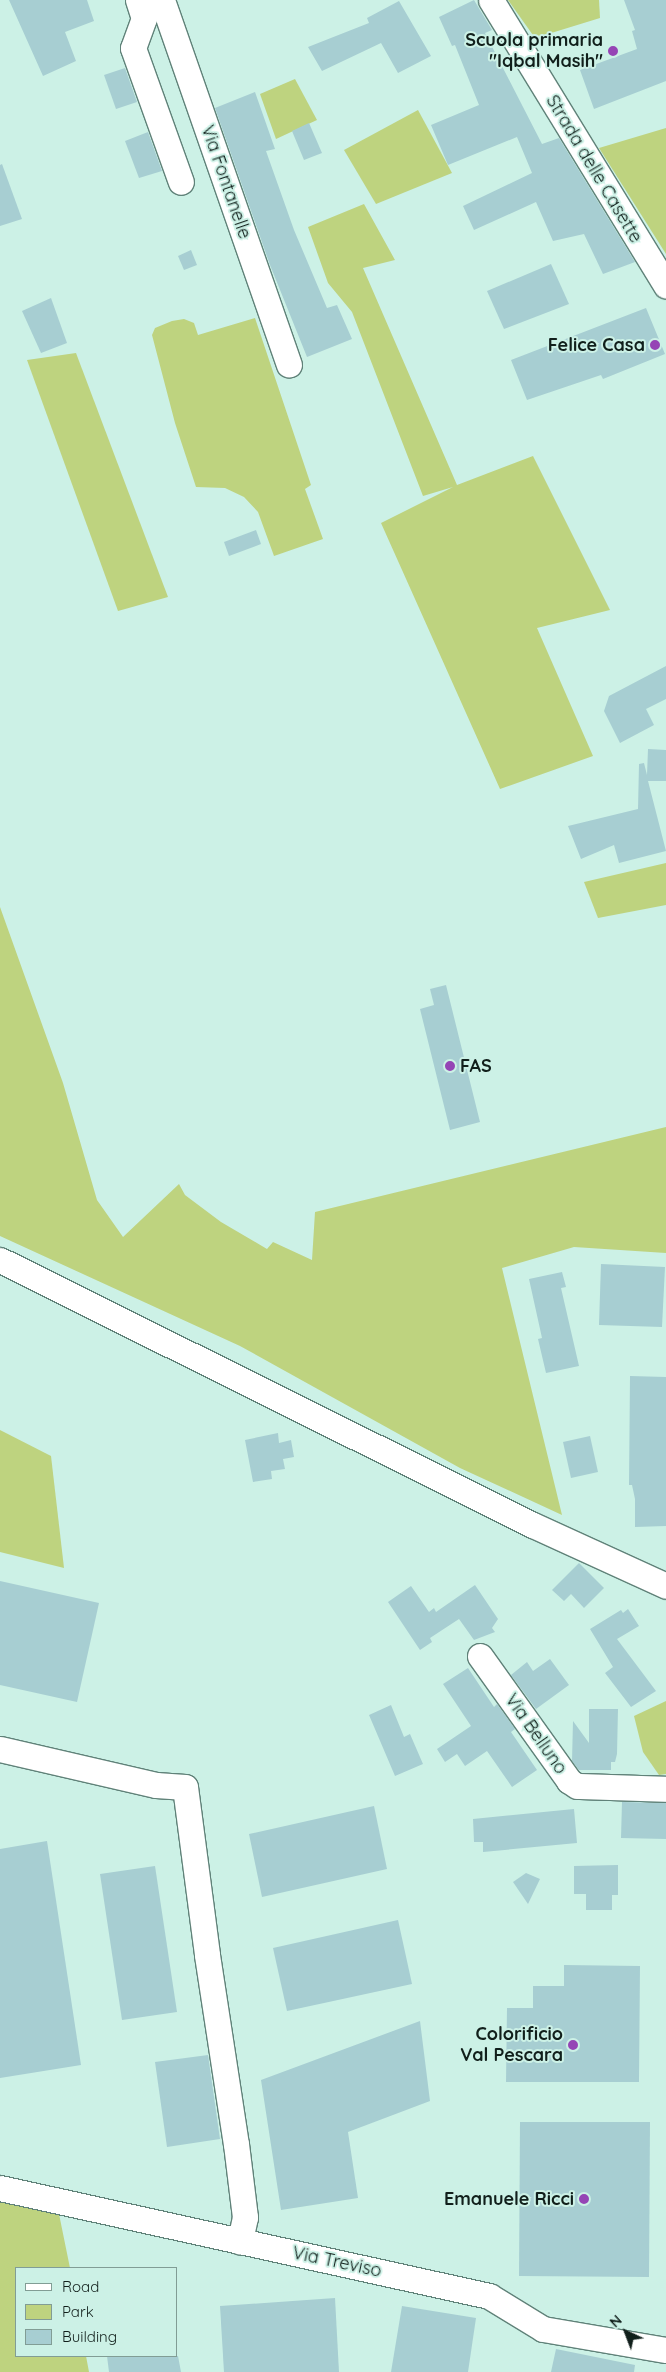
<!DOCTYPE html>
<html>
<head>
<meta charset="utf-8">
<style>
	body { margin:0 }
	#map { position:relative; width:666px; height:2372px; overflow:hidden; background:#ccf1e6; font-family:Quicksand,sans-serif }
	div>[style] { position:absolute }
	.green>* { inset:0; background:#bed37f }
	.building>* { inset:0; background:#a7ced2 }
	.roads { filter:drop-shadow(1px 0 #608279) drop-shadow(-1px 0 #608279) drop-shadow(0 1px #608279) drop-shadow(0 -1px #608279) }
	.minor>* { height:25px; margin:-12.5px; padding:0 12.5px; transform-origin:12.5px; border-radius:12.5px; background:#fff }
	.dots>* { width:14px; height:14px; translate:-50% -50%; box-sizing:border-box; border:2px solid #ccf1e6; border-radius:50% }
	span { translate:-50% -50%; white-space:nowrap; text-align:center; line-height:1.15; -webkit-text-stroke:4px #ccf1e6; paint-order:stroke }
	.poi-label { font-size:18px; color:#111f1b; font-weight:700 }
	.right { translate:-100% -50%; text-align:right }
	.left { translate:0 -50%; text-align:left }
	.street-label { font-size:18px; color:#111f1b }
	.legend { position:absolute; left:15px; top:2267px; width:162px; height:90px; box-sizing:border-box; background:#ccf1e6; border:1px solid #819d95; margin:0; padding:6px 9px; list-style:none; font-size:15px; color:#111f1b }
	.legend li { display:flex; align-items:center; gap:10px; height:25px }
	.legend b { width:25px; border:1px solid #819d95 }
	.north { position:absolute; left:601px; top:2307px; width:50px; height:50px; -webkit-text-stroke:4px #ccf1e6; paint-order:stroke; rotate:317deg; font-size:14px; font-weight:700; line-height:20px; text-align:center; color:#111f1b }
	.north::after { content:''; display:block; margin:auto; width:18px; height:22px; background:#111f1b; clip-path:polygon(50% 0,100% 100%,50% 72%,0 100%) }
</style>
</head>
<body>
<div id="map">
	<div class="green">
		<div style="clip-path:polygon(508px 0,599px 0,600px 18px,535px 38px)"></div>
		<div style="clip-path:polygon(295px 79px,317px 120px,276px 139px,260px 94px)"></div>
		<div style="clip-path:polygon(418px 110px,452px 173px,376px 204px,344px 150px)"></div>
		<div style="clip-path:polygon(666px 128px,666px 254px,599px 148px)"></div>
		<div style="clip-path:polygon(364px 204px,395px 260px,363px 268px,457px 485px,533px 456px,610px 610px,537px 628px,593px 756px,500px 789px,381px 523px,453px 487px,423px 496px,352px 312px,328px 283px,308px 227px)"></div>
		<div style="clip-path:polygon(255px 318px,311px 485px,305px 489px,323px 539px,274px 556px,258px 512px,244px 497px,225px 488px,196px 487px,175px 423px,152px 335px,155px 328px,172px 321px,184px 319px,194px 323px,198px 335px)"></div>
		<div style="clip-path:polygon(76px 353px,168px 597px,118px 611px,27px 360px)"></div>
		<div style="clip-path:polygon(666px 863px,666px 905px,598px 918px,584px 882px)"></div>
		<div style="clip-path:polygon(0 907px,63px 1083px,97px 1200px,123px 1237px,179px 1184px,185px 1195px,221px 1222px,267px 1249px,273px 1242px,312px 1260px,315px 1212px,666px 1127px,666px 1253px,574px 1247px,502px 1268px,562px 1515px,460px 1468px,240px 1346px,0 1236px)"></div>
		<div style="clip-path:polygon(0 1430px,51px 1456px,64px 1568px,0 1552px)"></div>
		<div style="clip-path:polygon(666px 1701px,666px 1774px,659px 1775px,643px 1752px,634px 1716px)"></div>
		<div style="clip-path:polygon(0 2201px,59px 2214px,70px 2268px,16px 2268px,16px 2356px,86px 2356px,89px 2372px,0 2372px)"></div>
	</div>
	<div class="building">
		<div style="clip-path:polygon(9px 0,87px 0,94px 21px,65px 32px,76px 61px,43px 76px)"></div>
		<div style="clip-path:polygon(474px 0,492px 30px,485px 33px,542px 144px,559px 138px,635px 262px,603px 274px,584px 234px,553px 241px,536px 202px,474px 230px,463px 206px,532px 173px,517px 137px,448px 165px,431px 125px,479px 105px,455px 45px,452px 46px,439px 17px)"></div>
		<div style="clip-path:polygon(624px 0,666px 0,666px 81px,594px 109px,580px 70px,637px 49px,632px 31px,635px 30px)"></div>
		<div style="clip-path:polygon(399px 1px,431px 56px,398px 73px,381px 43px,322px 71px,308px 47px,369px 23px,367px 18px)"></div>
		<div style="clip-path:polygon(125px 68px,137px 102px,116px 109px,104px 75px)"></div>
		<div style="clip-path:polygon(255px 92px,275px 149px,266px 151px,294px 230px,327px 308px,337px 305px,352px 339px,307px 357px,270px 265px,215px 108px)"></div>
		<div style="clip-path:polygon(309px 123px,322px 153px,304px 160px,292px 131px)"></div>
		<div style="clip-path:polygon(148px 132px,162px 171px,139px 178px,125px 141px)"></div>
		<div style="clip-path:polygon(2px 164px,22px 219px,0 226px,0 165px)"></div>
		<div style="clip-path:polygon(191px 250px,197px 265px,184px 270px,178px 256px)"></div>
		<div style="clip-path:polygon(551px 264px,569px 304px,504px 329px,487px 291px)"></div>
		<div style="clip-path:polygon(51px 298px,67px 343px,41px 353px,22px 311px)"></div>
		<div style="clip-path:polygon(646px 308px,665px 354px,603px 379px,601px 375px,527px 400px,511px 360px)"></div>
		<div style="clip-path:polygon(256px 530px,261px 544px,229px 556px,224px 542px)"></div>
		<div style="clip-path:polygon(666px 666px,666px 699px,646px 709px,654px 725px,620px 743px,604px 711px,609px 696px)"></div>
		<div style="clip-path:polygon(648px 749px,666px 750px,666px 781px,648px 781px,666px 851px,619px 863px,614px 845px,581px 859px,568px 826px,638px 809px,639px 764px,644px 763px,647px 775px)"></div>
		<div style="clip-path:polygon(446px 985px,480px 1122px,450px 1130px,420px 1009px,434px 1005px,430px 989px)"></div>
		<div style="clip-path:polygon(601px 1264px,665px 1267px,662px 1327px,599px 1325px)"></div>
		<div style="clip-path:polygon(562px 1272px,566px 1287px,561px 1288px,579px 1366px,546px 1373px,538px 1339px,542px 1338px,529px 1279px)"></div>
		<div style="clip-path:polygon(630px 1376px,666px 1377px,666px 1526px,635px 1527px,635px 1499px,632px 1485px,629px 1485px)"></div>
		<div style="clip-path:polygon(278px 1433px,279px 1443px,291px 1440px,294px 1457px,283px 1459px,285px 1469px,271px 1471px,272px 1479px,253px 1482px,245px 1440px)"></div>
		<div style="clip-path:polygon(590px 1436px,598px 1472px,571px 1478px,563px 1442px)"></div>
		<div style="clip-path:polygon(579px 1563px,604px 1588px,584px 1608px,571px 1594px,564px 1601px,552px 1590px)"></div>
		<div style="clip-path:polygon(0 1581px,99px 1603px,77px 1702px,0 1685px)"></div>
		<div style="clip-path:polygon(475px 1585px,498px 1619px,492px 1628px,495px 1632px,474px 1640px,459px 1619px,430px 1638px,432px 1642px,420px 1650px,388px 1602px,411px 1586px,429px 1612px,434px 1608px,436px 1612px)"></div>
		<div style="clip-path:polygon(628px 1609px,639px 1626px,617px 1639px,656px 1691px,631px 1707px,605px 1673px,613px 1667px,590px 1629px,621px 1610px,623px 1613px)"></div>
		<div style="clip-path:polygon(550px 1659px,569px 1685px,536px 1709px,511px 1675px,527px 1662px,533px 1671px)"></div>
		<div style="clip-path:polygon(468px 1668px,494px 1707px,497px 1704px,515px 1729px,511px 1732px,537px 1770px,512px 1787px,487px 1751px,465px 1766px,457px 1754px,445px 1762px,437px 1749px,471px 1726px,443px 1684px)"></div>
		<div style="clip-path:polygon(391px 1705px,404px 1737px,410px 1734px,423px 1764px,395px 1776px,369px 1715px)"></div>
		<div style="clip-path:polygon(589px 1709px,618px 1709px,617px 1754px,615px 1762px,611px 1762px,611px 1770px,579px 1770px,572px 1761px,573px 1721px,589px 1743px)"></div>
		<div style="clip-path:polygon(622px 1802px,666px 1803px,666px 1839px,621px 1838px)"></div>
		<div style="clip-path:polygon(374px 1806px,387px 1869px,262px 1897px,249px 1834px)"></div>
		<div style="clip-path:polygon(574px 1809px,577px 1843px,483px 1852px,483px 1842px,474px 1842px,473px 1819px)"></div>
		<div style="clip-path:polygon(47px 1841px,81px 2065px,0 2078px,0 1849px)"></div>
		<div style="clip-path:polygon(618px 1865px,618px 1895px,612px 1895px,612px 1910px,586px 1910px,586px 1894px,574px 1894px,574px 1866px)"></div>
		<div style="clip-path:polygon(155px 1866px,177px 2012px,122px 2020px,100px 1874px)"></div>
		<div style="clip-path:polygon(526px 1873px,540px 1879px,528px 1904px,513px 1882px)"></div>
		<div style="clip-path:polygon(398px 1920px,412px 1984px,287px 2011px,273px 1948px)"></div>
		<div style="clip-path:polygon(564px 1965px,640px 1966px,639px 2082px,506px 2082px,507px 2008px,533px 2008px,533px 1986px,564px 1986px)"></div>
		<div style="clip-path:polygon(420px 2021px,430px 2101px,348px 2132px,358px 2198px,281px 2210px,261px 2080px)"></div>
		<div style="clip-path:polygon(208px 2055px,220px 2139px,167px 2147px,155px 2062px)"></div>
		<div style="clip-path:polygon(520px 2122px,650px 2122px,649px 2277px,519px 2276px)"></div>
		<div style="clip-path:polygon(335px 2298px,339px 2372px,224px 2372px,220px 2306px)"></div>
		<div style="clip-path:polygon(402px 2306px,476px 2318px,468px 2372px,391px 2372px)"></div>
		<div style="clip-path:polygon(556px 2349px,635px 2365px,634px 2372px,551px 2372px)"></div>
		<div style="clip-path:polygon(107px 2356px,178px 2356px,181px 2372px,109px 2372px)"></div>
	</div>
	<div class="roads">
		<div class="minor">
			<div style="left:138px;top:0;width:19px;rotate:72deg"></div>
			<div style="left:144px;top:18px;width:32px;rotate:110deg"></div>
			<div style="left:133px;top:48px;width:142px;rotate:70.3deg"></div>
			<div style="left:162px;top:0;width:386px;rotate:70.8deg"></div>
			<div style="left:491px;top:0;width:335px;rotate:58.5deg"></div>
			<div style="left:0;top:1260px;width:595px;rotate:26.44deg"></div>
			<div style="left:533px;top:1525px;width:146px;rotate:24.6deg"></div>
			<div style="left:480px;top:1656px;width:153px;rotate:54.5deg"></div>
			<div style="left:569px;top:1781px;width:9px;rotate:32deg"></div>
			<div style="left:577px;top:1786px;width:89px;rotate:1.9deg"></div>
			<div style="left:0;top:1749px;width:160px;rotate:13deg"></div>
			<div style="left:156px;top:1785px;width:29px;rotate:4deg"></div>
			<div style="left:185px;top:1787px;width:169px;rotate:82.5deg"></div>
			<div style="left:207px;top:1955px;width:191px;rotate:81.3deg"></div>
			<div style="left:236px;top:2144px;width:74px;rotate:83deg"></div>
			<div style="left:245px;top:2217px;width:25px;rotate:102deg"></div>
			<div style="left:0;top:2188px;width:501px;rotate:12.45deg"></div>
			<div style="left:489px;top:2296px;width:63px;rotate:31.4deg"></div>
			<div style="left:543px;top:2329px;width:125px;rotate:9.7deg"></div>
		</div>
	</div>
	<div class="dots">
		<div style="left:613px;top:51px;background:#9545b5"></div>
		<div style="left:655px;top:345px;background:#9545b5"></div>
		<div style="left:450px;top:1066px;background:#9545b5"></div>
		<div style="left:573px;top:2045px;background:#9545b5"></div>
		<div style="left:584px;top:2199px;background:#9545b5"></div>
	</div>
	<div class="poi-label">
		<span class="right" style="left:603px;top:51px">Scuola primaria<br>"Iqbal Masih"</span>
		<span class="right" style="left:645px;top:345px">Felice Casa</span>
		<span class="left" style="left:460px;top:1066px">FAS</span>
		<span class="right" style="left:563px;top:2045px">Colorificio<br>Val Pescara</span>
		<span class="right" style="left:574px;top:2199px">Emanuele Ricci</span>
	</div>
	<div class="street-label">
		<span style="left:594px;top:169px;rotate:59deg">Strada delle Casette</span>
		<span style="left:226px;top:182px;rotate:71deg">Via Fontanelle</span>
		<span style="left:536px;top:1734px;rotate:55deg">Via Belluno</span>
		<span style="left:337px;top:2262px;rotate:12deg">Via Treviso</span>
	</div>
	<ul class="legend">
	<li><b style="height:6px;background:#fff"></b>Road</li>
	<li><b style="height:14px;background:#bed37f"></b>Park</li>
	<li><b style="height:14px;background:#a7ced2"></b>Building</li>
	</ul>
	<div class="north">N</div>
</div>
</body>
</html>
